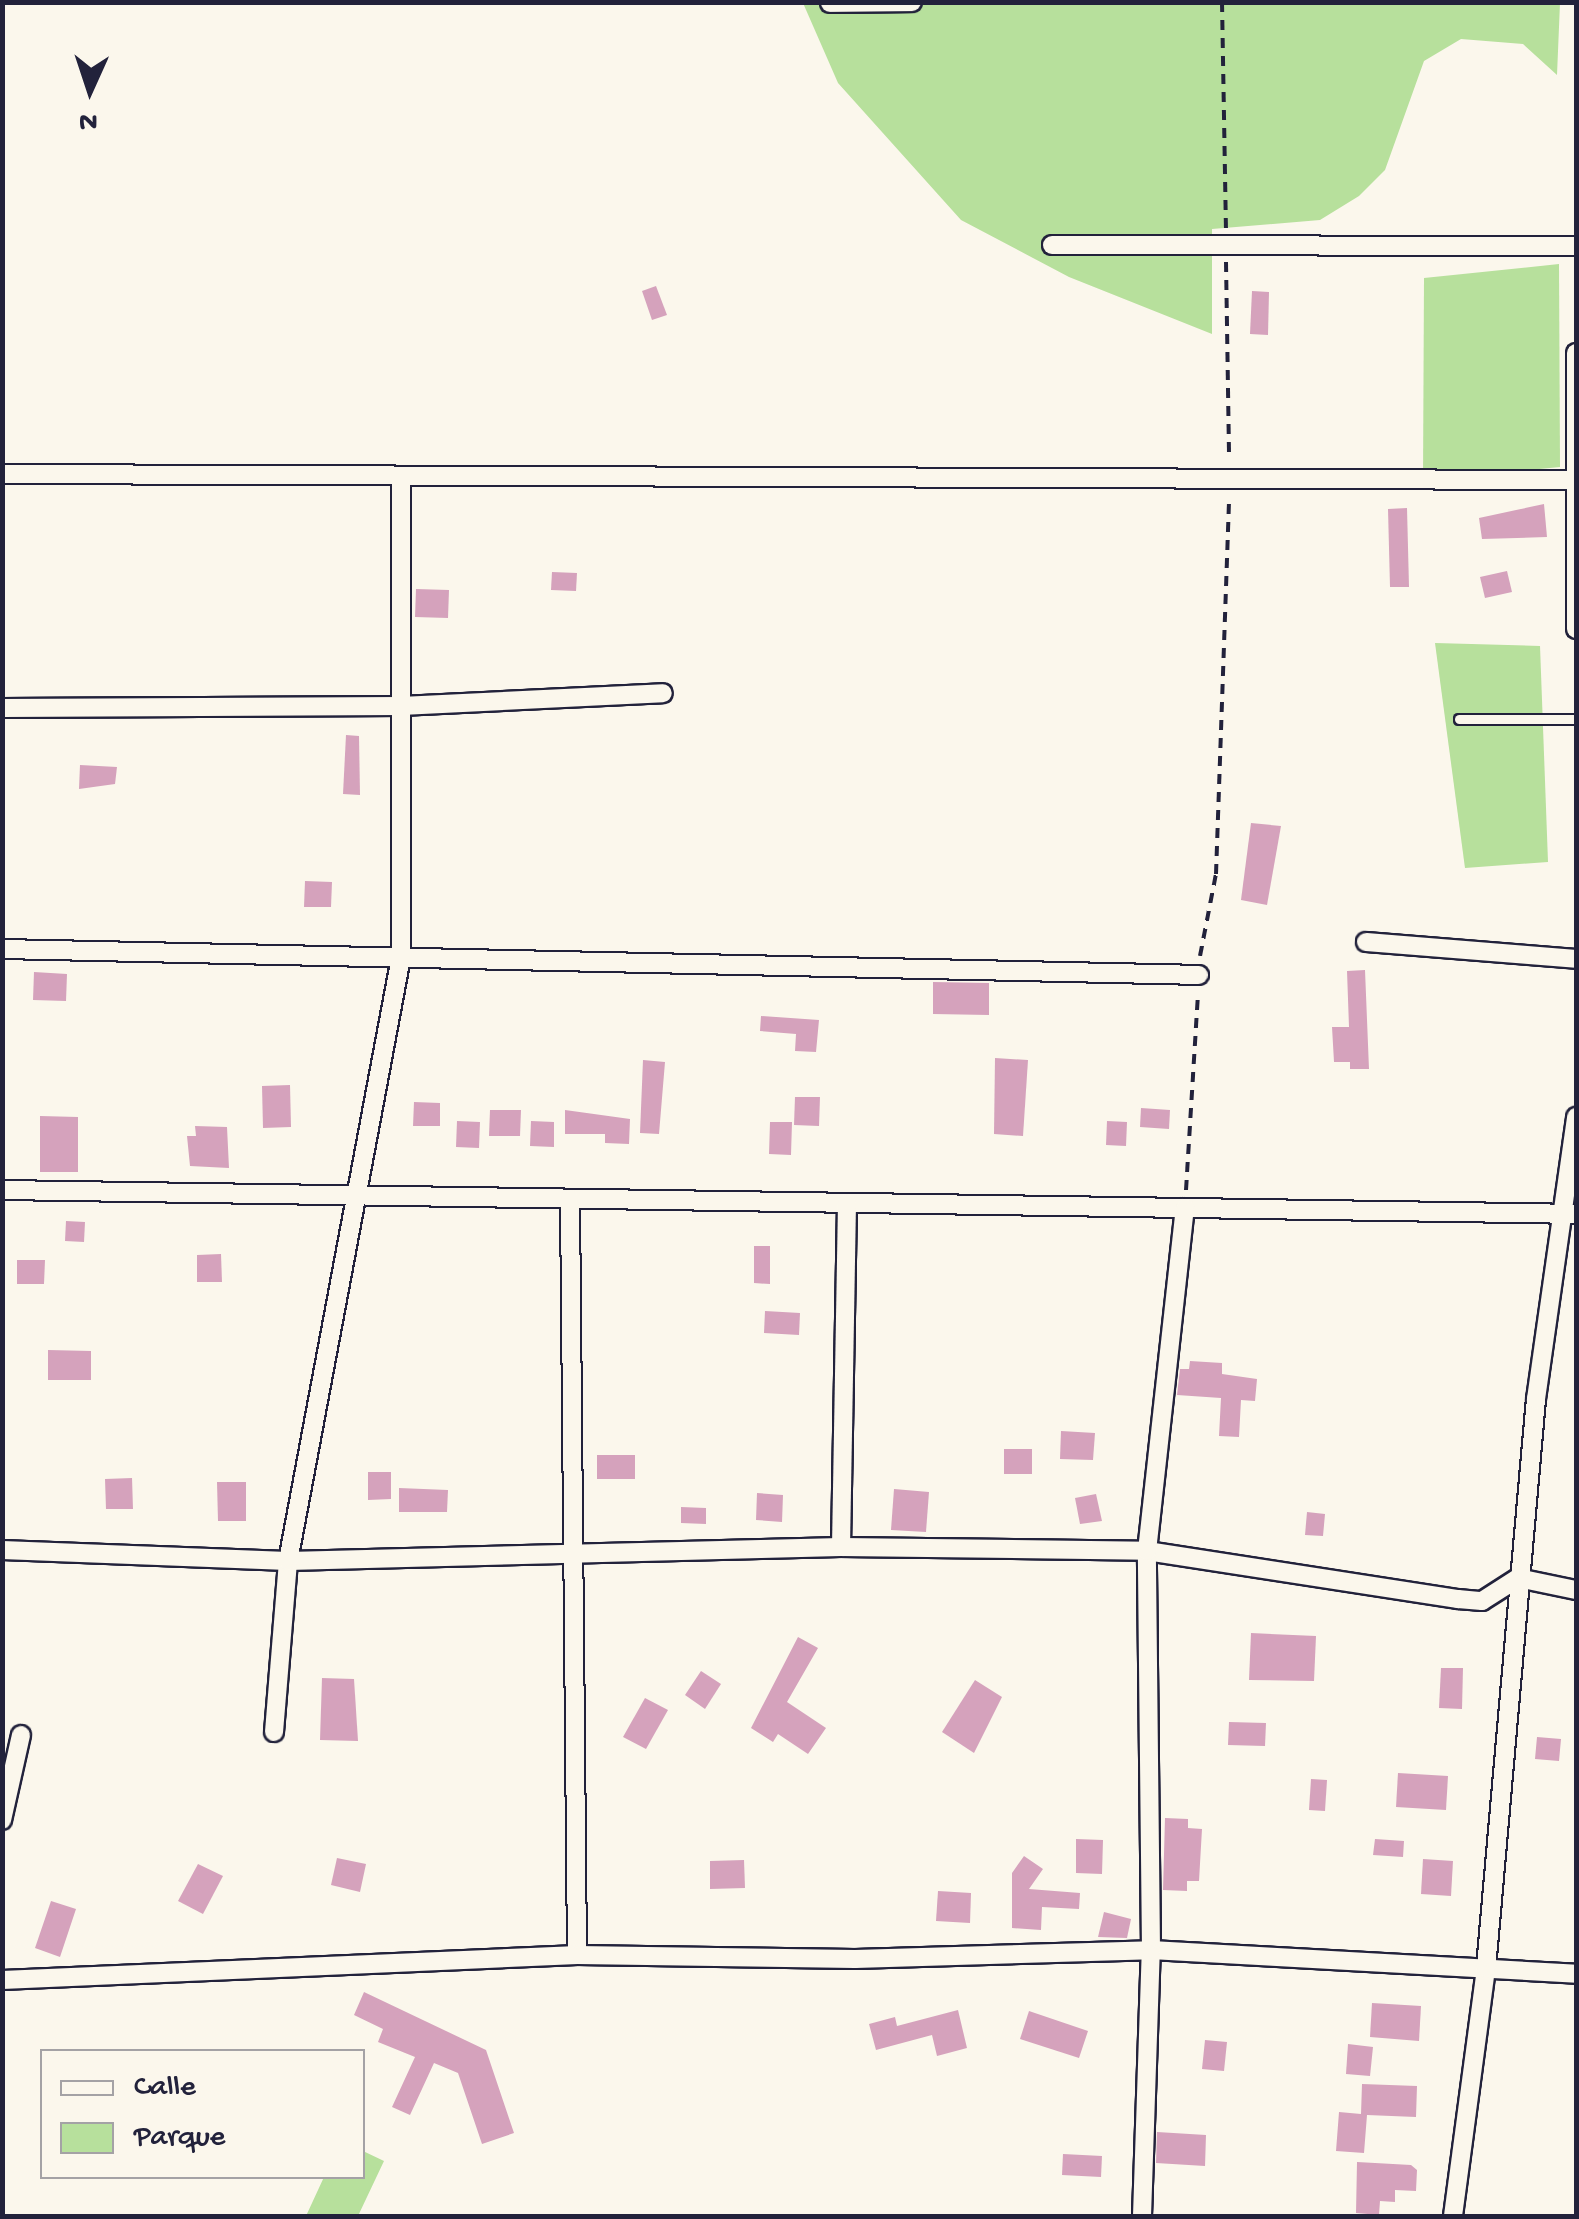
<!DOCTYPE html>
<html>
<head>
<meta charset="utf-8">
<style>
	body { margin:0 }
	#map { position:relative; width:1579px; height:2219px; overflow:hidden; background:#fbf7ec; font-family:"Gochi Hand",sans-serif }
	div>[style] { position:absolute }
	.green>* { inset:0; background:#b7e09c }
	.building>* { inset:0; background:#d5a2bc }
	.path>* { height:4px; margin-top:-2px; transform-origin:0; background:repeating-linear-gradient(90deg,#22223b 0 10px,transparent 0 18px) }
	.roads { filter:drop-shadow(2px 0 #22223b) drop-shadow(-2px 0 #22223b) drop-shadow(0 2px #22223b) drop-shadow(0 -2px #22223b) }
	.lane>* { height:9px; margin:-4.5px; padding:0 4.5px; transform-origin:4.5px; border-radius:4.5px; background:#fbf7ec }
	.street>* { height:18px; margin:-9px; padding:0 9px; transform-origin:9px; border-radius:9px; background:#fbf7ec }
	span { translate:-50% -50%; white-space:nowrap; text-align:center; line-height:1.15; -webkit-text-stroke:10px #fbf7ec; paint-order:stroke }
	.frame { position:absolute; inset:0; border:5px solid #22223b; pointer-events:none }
	.legend { position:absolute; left:40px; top:2049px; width:325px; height:130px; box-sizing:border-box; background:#fbf7ec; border:2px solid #a4a2a5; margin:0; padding:12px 18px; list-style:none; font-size:30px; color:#22223b }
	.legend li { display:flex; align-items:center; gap:20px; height:50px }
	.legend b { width:50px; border:2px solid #a4a2a5 }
	.north { position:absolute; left:40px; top:40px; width:100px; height:100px; -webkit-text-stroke:8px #fbf7ec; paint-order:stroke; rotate:183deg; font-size:28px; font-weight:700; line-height:40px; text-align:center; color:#22223b }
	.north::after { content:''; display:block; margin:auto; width:35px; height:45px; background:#22223b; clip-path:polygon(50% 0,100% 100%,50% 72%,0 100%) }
</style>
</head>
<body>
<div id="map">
	<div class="green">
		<div style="clip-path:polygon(803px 3px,1560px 3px,1557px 75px,1523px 44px,1461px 39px,1424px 61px,1385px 170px,1359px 196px,1320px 220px,1212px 229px,1212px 334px,1069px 277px,961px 220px,838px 83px)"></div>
		<div style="clip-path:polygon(1559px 264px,1560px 467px,1423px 480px,1424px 278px)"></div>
		<div style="clip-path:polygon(1435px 643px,1540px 646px,1548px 862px,1465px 868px)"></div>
		<div style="clip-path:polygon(363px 2151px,384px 2161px,358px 2216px,306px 2216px,324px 2177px,362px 2176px)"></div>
	</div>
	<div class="building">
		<div style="clip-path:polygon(656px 286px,667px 315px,652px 320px,642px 291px)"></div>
		<div style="clip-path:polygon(1252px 291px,1269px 292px,1268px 335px,1250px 334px)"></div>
		<div style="clip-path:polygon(1544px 504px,1547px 537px,1482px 539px,1479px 518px)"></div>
		<div style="clip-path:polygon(1407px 508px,1409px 587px,1390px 587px,1388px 509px)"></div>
		<div style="clip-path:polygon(1507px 571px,1512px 592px,1485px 598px,1480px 577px)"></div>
		<div style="clip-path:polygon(552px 572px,577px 573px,576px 591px,551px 590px)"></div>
		<div style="clip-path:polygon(416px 589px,449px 590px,448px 618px,415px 617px)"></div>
		<div style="clip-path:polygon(346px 735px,359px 736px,360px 795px,343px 794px)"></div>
		<div style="clip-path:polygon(80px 765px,117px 767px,115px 784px,79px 789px)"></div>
		<div style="clip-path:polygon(1251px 823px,1281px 826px,1267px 905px,1241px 900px)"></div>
		<div style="clip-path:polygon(305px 881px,332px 882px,331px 907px,304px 907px)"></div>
		<div style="clip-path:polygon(1365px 970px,1369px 1069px,1350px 1069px,1350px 1062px,1334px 1062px,1332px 1027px,1349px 1027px,1347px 971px)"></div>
		<div style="clip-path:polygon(34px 972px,67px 974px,66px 1001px,33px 1000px)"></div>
		<div style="clip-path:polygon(933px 982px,989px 983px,989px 1015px,933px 1014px)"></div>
		<div style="clip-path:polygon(761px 1016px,819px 1020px,816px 1052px,795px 1051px,796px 1034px,760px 1031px)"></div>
		<div style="clip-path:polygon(995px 1058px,1028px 1060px,1023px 1136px,994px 1134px)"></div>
		<div style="clip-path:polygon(643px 1060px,665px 1062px,659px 1134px,640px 1133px)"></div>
		<div style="clip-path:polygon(290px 1085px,291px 1127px,263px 1128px,262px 1086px)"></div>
		<div style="clip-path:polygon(795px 1097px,820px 1097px,819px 1126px,794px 1125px)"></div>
		<div style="clip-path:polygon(414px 1102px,440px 1103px,440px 1126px,413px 1126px)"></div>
		<div style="clip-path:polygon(1141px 1108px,1170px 1110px,1169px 1129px,1140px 1127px)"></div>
		<div style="clip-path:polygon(490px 1110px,521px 1110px,520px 1136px,489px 1136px)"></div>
		<div style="clip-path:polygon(565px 1110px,630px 1119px,629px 1144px,605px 1143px,605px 1134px,565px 1134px)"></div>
		<div style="clip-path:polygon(40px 1116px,78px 1117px,78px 1172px,40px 1172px)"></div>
		<div style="clip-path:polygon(457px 1121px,480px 1122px,479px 1148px,456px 1147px)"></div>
		<div style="clip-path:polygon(531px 1121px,554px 1122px,554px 1147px,530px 1146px)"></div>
		<div style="clip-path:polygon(1107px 1121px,1127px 1122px,1126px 1146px,1106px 1145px)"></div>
		<div style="clip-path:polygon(770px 1122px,792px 1122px,791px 1155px,769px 1154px)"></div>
		<div style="clip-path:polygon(195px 1126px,227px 1127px,229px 1168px,190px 1166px,187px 1136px,196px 1136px)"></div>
		<div style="clip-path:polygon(66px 1221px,85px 1222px,84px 1242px,65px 1241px)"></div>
		<div style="clip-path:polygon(754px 1246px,770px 1246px,770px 1284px,754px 1283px)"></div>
		<div style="clip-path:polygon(221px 1254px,222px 1282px,197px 1282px,197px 1255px)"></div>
		<div style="clip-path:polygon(17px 1260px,45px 1260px,44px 1284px,17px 1284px)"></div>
		<div style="clip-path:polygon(765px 1311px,800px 1313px,799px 1335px,764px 1333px)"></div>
		<div style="clip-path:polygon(48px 1350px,91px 1351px,91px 1380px,48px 1380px)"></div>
		<div style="clip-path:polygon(1190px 1361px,1222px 1363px,1222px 1374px,1257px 1379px,1255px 1401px,1241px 1400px,1239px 1437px,1219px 1436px,1221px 1398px,1177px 1395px,1180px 1369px,1189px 1369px)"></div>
		<div style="clip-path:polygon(1061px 1431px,1095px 1433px,1093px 1460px,1060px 1459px)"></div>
		<div style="clip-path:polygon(1004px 1449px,1032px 1449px,1032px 1474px,1004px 1474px)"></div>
		<div style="clip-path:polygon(597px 1455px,635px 1455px,635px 1479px,597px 1479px)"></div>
		<div style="clip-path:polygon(368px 1472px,391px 1472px,391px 1499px,368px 1500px)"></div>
		<div style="clip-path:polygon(132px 1478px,133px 1509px,106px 1509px,105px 1479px)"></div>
		<div style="clip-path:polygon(217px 1482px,246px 1482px,246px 1521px,218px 1521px)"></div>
		<div style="clip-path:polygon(399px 1488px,448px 1490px,447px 1512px,399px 1512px)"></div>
		<div style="clip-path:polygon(894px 1489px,929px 1492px,926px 1532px,891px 1530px)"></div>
		<div style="clip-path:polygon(757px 1493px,783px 1495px,782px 1522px,756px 1520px)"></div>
		<div style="clip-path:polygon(1096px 1494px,1102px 1521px,1080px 1524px,1075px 1498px)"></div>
		<div style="clip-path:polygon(681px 1507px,706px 1508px,706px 1524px,681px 1523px)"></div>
		<div style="clip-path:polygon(1307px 1512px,1325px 1514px,1323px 1536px,1305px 1535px)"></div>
		<div style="clip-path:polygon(1251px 1633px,1316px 1636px,1314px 1681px,1249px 1680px)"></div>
		<div style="clip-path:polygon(798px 1637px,818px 1648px,787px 1702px,826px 1728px,808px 1754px,778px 1734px,773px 1742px,751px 1728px)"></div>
		<div style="clip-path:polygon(1441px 1668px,1463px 1668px,1462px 1709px,1439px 1708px)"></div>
		<div style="clip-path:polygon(701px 1671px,721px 1684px,705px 1709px,685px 1695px)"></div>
		<div style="clip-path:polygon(322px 1678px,354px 1679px,358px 1741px,320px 1740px)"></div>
		<div style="clip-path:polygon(975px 1680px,1002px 1697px,974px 1753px,942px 1732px)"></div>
		<div style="clip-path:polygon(645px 1698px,668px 1710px,646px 1749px,623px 1737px)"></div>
		<div style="clip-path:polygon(1229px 1722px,1266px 1723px,1265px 1746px,1228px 1745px)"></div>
		<div style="clip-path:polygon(1537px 1737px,1561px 1739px,1559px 1761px,1535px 1759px)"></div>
		<div style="clip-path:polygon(1398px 1773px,1448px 1776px,1446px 1810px,1396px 1807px)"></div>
		<div style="clip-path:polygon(1311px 1779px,1327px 1780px,1325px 1811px,1309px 1810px)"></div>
		<div style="clip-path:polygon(1165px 1818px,1188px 1819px,1188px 1828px,1202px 1829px,1199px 1881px,1187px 1881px,1187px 1891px,1163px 1890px)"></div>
		<div style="clip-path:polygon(1076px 1839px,1103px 1840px,1102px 1874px,1076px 1873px)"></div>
		<div style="clip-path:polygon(1375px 1839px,1404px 1841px,1403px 1857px,1373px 1855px)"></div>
		<div style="clip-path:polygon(1024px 1856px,1043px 1869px,1029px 1889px,1080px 1893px,1079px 1909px,1042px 1907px,1041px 1930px,1012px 1928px,1012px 1873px)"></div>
		<div style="clip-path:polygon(337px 1858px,366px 1864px,360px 1892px,331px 1885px)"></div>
		<div style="clip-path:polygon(1423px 1859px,1453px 1861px,1451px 1896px,1421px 1894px)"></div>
		<div style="clip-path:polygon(744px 1860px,745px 1888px,710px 1889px,710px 1861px)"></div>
		<div style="clip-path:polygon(198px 1864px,223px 1876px,203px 1914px,178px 1901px)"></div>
		<div style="clip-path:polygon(938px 1891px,971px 1893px,970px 1923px,936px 1921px)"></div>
		<div style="clip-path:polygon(51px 1901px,76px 1909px,60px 1957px,35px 1948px)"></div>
		<div style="clip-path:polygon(1104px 1912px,1131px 1919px,1127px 1938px,1098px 1937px)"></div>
		<div style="clip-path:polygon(364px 1992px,486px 2050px,514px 2133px,482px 2144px,458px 2073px,434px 2063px,410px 2115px,392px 2107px,415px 2057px,378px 2042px,383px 2029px,354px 2015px)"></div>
		<div style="clip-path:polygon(1372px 2003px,1421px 2006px,1419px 2041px,1370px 2037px)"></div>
		<div style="clip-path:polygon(958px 2010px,967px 2048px,937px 2056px,932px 2035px,876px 2050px,869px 2024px,895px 2017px,897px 2026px)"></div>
		<div style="clip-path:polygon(1029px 2011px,1088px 2031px,1079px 2058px,1020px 2039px)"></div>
		<div style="clip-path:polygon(1205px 2040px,1227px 2042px,1224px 2071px,1202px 2069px)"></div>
		<div style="clip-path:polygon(1348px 2044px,1373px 2047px,1370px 2076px,1346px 2074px)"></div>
		<div style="clip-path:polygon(1362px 2084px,1417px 2086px,1416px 2117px,1367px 2115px,1364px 2153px,1336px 2151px,1339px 2112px,1361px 2114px)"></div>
		<div style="clip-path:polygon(1157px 2132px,1206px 2135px,1205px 2166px,1156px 2163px)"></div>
		<div style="clip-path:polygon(1063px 2154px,1102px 2156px,1101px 2177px,1062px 2175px)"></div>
		<div style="clip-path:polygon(1357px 2162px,1411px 2165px,1417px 2170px,1416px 2191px,1395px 2190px,1395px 2202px,1380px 2201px,1379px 2215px,1356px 2213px)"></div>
	</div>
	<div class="path">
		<div style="left:1222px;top:2px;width:226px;rotate:89deg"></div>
		<div style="left:1226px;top:262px;width:196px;rotate:89.1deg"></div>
		<div style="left:1200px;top:956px;width:84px;rotate:-79deg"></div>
		<div style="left:1216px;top:874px;width:377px;rotate:-88deg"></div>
		<div style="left:1186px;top:1190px;width:195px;rotate:-86.5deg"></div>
	</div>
	<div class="roads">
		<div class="lane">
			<div style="left:1459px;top:719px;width:117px"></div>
		</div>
		<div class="street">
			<div style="left:830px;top:3px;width:82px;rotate:-0.7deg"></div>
			<div style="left:1052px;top:245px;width:524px;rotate:0.11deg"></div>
			<div style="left:1576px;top:353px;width:276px;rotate:90deg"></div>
			<div style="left:2px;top:474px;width:1574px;rotate:0.22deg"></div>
			<div style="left:2px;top:708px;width:399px;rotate:-0.3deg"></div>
			<div style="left:401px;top:706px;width:262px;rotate:-2.8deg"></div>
			<div style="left:1366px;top:942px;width:211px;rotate:4.6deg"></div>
			<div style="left:2px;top:949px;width:1197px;rotate:1.24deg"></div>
			<div style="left:2px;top:1190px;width:1574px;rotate:0.87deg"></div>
			<div style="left:570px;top:1199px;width:756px;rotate:89.47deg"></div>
			<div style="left:841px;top:1547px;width:344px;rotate:-89deg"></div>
			<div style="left:2px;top:1550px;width:286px;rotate:2.2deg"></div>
			<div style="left:288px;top:1561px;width:553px;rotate:-1.45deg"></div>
			<div style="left:841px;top:1547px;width:306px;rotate:0.7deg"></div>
			<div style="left:1147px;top:1551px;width:315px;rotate:8.8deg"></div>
			<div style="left:1458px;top:1599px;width:24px;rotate:5deg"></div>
			<div style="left:1482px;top:1601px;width:43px;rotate:-32.6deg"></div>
			<div style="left:1518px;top:1578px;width:59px;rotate:11.7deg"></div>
			<div style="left:274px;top:1732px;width:172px;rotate:-85.3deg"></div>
			<div style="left:288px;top:1561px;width:614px;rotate:-79.4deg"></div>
			<div style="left:401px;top:957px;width:478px;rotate:-90deg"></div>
			<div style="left:2px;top:1820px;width:87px;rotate:-77.4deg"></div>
			<div style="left:2px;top:1980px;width:576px;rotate:-2.49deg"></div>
			<div style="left:577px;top:1955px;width:278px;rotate:0.8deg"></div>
			<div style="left:855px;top:1959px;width:296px;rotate:-1.7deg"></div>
			<div style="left:1151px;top:1950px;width:426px;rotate:3.2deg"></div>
			<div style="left:1142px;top:2216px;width:266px;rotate:-88.1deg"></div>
			<div style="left:1151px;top:1950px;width:399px;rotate:-90.6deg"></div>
			<div style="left:1147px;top:1551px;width:345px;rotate:-83.7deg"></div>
			<div style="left:1453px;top:2216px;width:250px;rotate:-82.4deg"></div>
			<div style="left:1486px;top:1968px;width:571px;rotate:-84.98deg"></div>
			<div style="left:1536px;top:1399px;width:285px;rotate:-81.9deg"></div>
		</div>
	</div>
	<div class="frame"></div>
	<ul class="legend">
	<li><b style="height:12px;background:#fbf7ec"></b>Calle</li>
	<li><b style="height:28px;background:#b7e09c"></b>Parque</li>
	</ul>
	<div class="north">N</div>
</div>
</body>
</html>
